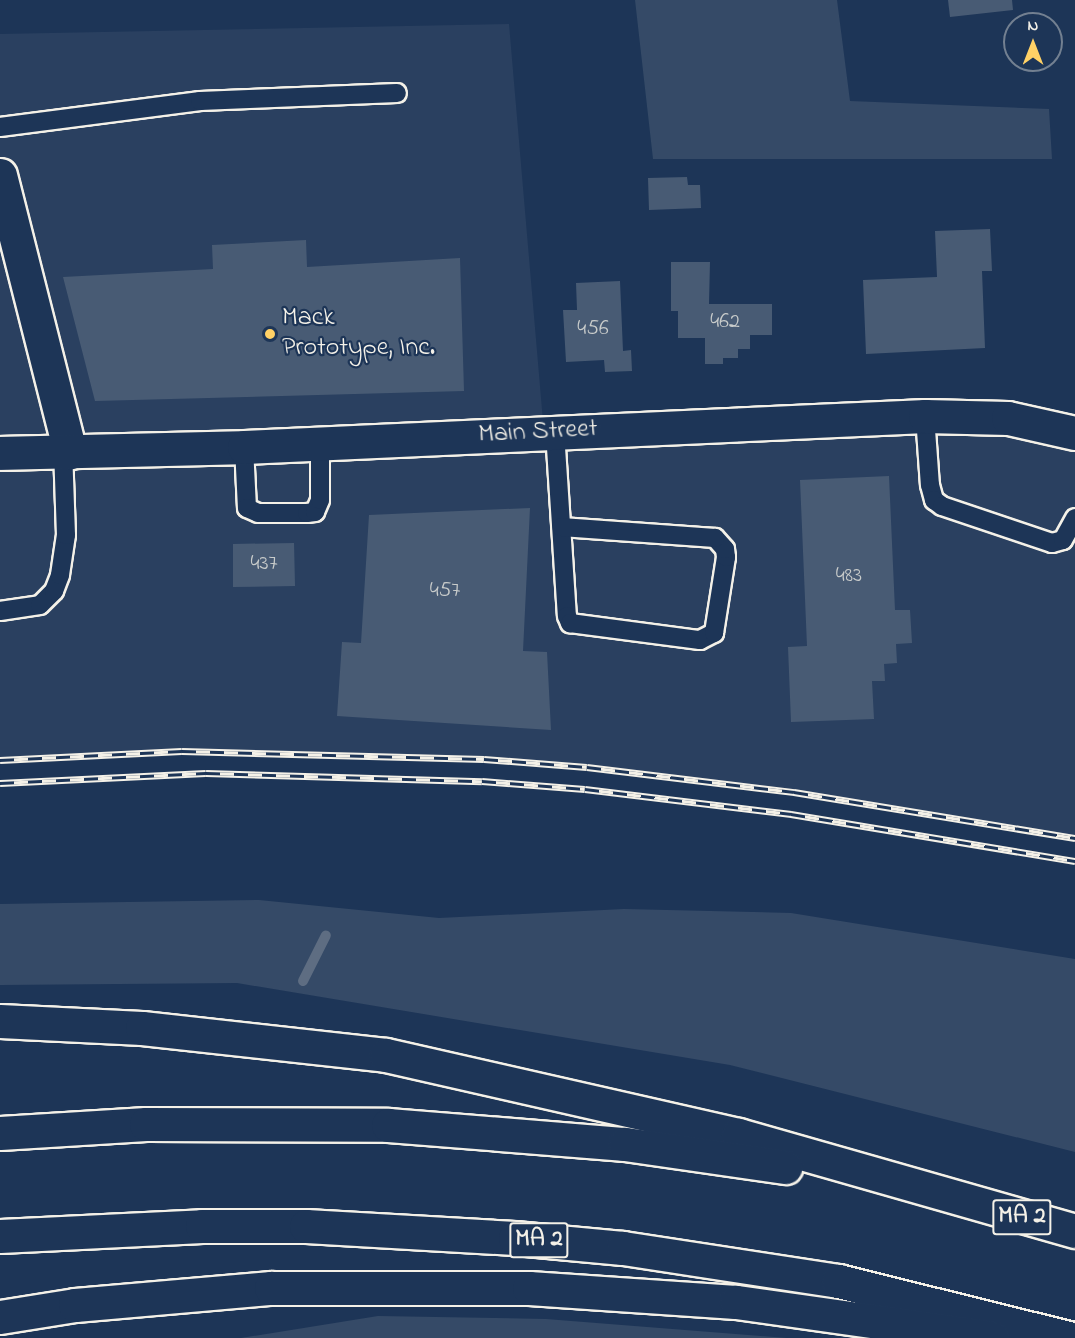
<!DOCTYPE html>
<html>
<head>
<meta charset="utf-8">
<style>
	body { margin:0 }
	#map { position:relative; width:1075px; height:1338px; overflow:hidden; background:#1d3557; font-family:"Indie Flower",sans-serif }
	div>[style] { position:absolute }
	.built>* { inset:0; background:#2a4060 }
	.green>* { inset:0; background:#354a67 }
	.stream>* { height:10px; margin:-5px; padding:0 5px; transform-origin:5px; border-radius:5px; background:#5e6d82 }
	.building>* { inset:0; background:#485b74 }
	.roads { filter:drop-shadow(2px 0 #f4f1e8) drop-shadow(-2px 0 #f4f1e8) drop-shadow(0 2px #f4f1e8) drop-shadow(0 -2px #f4f1e8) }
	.service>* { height:18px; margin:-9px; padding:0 9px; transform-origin:9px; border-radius:9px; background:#1d3557 }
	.minor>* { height:33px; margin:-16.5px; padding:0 16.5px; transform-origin:16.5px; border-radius:16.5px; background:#1d3557 }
	.secondary>* { height:33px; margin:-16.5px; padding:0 16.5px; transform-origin:16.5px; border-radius:16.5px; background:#1d3557 }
	.motorway>* { height:33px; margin:-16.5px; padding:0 16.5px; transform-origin:16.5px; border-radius:16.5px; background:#1d3557 }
	.rail>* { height:7px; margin-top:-3.5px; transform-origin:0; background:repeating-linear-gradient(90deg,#1d3557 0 14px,#f4f1e8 0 28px); box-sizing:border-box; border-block:2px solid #f4f1e8 }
	.dots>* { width:16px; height:16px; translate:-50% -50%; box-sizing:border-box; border:3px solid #1d3557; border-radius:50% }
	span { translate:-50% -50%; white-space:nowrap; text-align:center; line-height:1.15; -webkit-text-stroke:4.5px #1d3557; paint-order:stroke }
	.number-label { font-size:22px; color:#c9cccb }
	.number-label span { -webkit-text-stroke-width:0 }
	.shield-label span { padding:2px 4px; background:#1d3557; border:2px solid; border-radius:4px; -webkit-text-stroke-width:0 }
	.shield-label { font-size:24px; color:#f4f1e8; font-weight:700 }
	.poi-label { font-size:26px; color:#f4f1e8 }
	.left { translate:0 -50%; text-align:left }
	.street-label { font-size:26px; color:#f4f1e8 }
	.north { position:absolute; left:1003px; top:12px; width:60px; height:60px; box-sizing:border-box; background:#1d3557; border:2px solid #738091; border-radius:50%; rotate:0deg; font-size:16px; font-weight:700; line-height:24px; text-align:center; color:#f4f1e8 }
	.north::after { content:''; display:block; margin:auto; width:21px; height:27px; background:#ffd166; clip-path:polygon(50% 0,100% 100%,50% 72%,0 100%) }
</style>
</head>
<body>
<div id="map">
	<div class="built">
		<div style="clip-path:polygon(509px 24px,544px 433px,896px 417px,1075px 433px,1075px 838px,794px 792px,587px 767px,484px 759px,182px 751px,0 760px,0 34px)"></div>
	</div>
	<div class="green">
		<div style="clip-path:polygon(635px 0,837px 0,850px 101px,1049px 109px,1052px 159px,653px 159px)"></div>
		<div style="clip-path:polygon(259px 900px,439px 918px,624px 909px,791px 913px,1075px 959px,1075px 1152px,730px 1065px,237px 983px,0 985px,0 904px)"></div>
		<div style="clip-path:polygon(378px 1316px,546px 1319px,787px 1338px,241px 1338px)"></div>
	</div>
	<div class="stream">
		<div style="left:303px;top:981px;width:51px;rotate:-63.4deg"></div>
	</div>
	<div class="building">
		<div style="clip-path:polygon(948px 0,1012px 0,1013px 10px,950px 17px)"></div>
		<div style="clip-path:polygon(687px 177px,688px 185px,700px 185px,701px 208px,649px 210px,648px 178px)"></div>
		<div style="clip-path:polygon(990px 229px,992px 271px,982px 271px,985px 348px,866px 354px,863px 280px,937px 277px,935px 231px)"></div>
		<div style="clip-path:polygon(306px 240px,307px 267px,460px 258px,464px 391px,95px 401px,63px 277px,213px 269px,212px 245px)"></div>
		<div style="clip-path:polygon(671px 262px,710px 262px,709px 304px,772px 304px,772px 335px,750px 335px,750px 349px,738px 349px,738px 358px,723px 358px,723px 364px,705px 364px,705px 338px,678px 338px,678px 311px,671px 311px)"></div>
		<div style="clip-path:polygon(620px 281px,623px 351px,631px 350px,632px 371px,605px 372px,604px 360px,566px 362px,563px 310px,577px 310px,576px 283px)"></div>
		<div style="clip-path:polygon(889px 476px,895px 610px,910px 610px,912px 643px,896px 644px,897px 663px,884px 664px,885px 681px,872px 681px,874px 719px,791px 722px,788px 647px,807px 646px,800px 480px)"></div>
		<div style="clip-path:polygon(530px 508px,523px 651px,547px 652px,551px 730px,337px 716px,342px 642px,361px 643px,369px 515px)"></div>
		<div style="clip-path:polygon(294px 543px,295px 586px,233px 587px,233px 544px)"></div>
	</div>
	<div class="roads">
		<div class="service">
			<div style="left:0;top:127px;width:202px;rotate:-7.4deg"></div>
			<div style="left:200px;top:101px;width:197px;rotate:-2.3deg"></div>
			<div style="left:925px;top:416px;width:69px;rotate:85.9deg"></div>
			<div style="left:930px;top:485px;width:16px;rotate:75deg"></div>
			<div style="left:934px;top:500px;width:10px;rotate:37deg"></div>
			<div style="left:942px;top:506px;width:116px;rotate:18.6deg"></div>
			<div style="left:1052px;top:543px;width:11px;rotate:-15deg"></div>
			<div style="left:1063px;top:540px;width:25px;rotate:-61deg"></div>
			<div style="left:555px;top:432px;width:184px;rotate:86.3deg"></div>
			<div style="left:567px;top:616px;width:8px;rotate:67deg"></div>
			<div style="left:570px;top:623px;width:131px;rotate:7.5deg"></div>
			<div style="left:700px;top:640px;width:16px;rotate:-27deg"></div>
			<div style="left:714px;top:633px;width:77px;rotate:-81deg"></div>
			<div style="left:726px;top:557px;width:8px;rotate:-97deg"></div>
			<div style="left:725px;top:549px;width:15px;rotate:-132deg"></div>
			<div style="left:715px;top:538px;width:154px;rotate:-175.9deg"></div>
			<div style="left:244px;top:447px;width:61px;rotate:87.2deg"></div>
			<div style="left:247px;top:508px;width:12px;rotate:24deg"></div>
			<div style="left:258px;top:513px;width:49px"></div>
			<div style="left:307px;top:513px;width:8px;rotate:-7deg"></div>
			<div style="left:315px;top:512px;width:13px;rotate:-67deg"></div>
			<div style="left:320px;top:500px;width:57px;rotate:-90deg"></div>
			<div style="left:0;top:611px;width:40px;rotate:-8.5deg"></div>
			<div style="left:40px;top:605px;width:20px;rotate:-45deg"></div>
			<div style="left:54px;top:591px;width:17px;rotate:-69deg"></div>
			<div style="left:60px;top:575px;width:40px;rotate:-81.5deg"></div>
			<div style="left:66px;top:535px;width:84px;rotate:-92deg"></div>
		</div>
		<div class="minor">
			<div style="left:0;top:175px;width:286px;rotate:75.8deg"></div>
		</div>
		<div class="secondary">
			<div style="left:0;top:453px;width:244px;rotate:-1.4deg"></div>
			<div style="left:244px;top:447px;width:682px;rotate:-2.61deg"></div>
			<div style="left:925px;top:416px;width:83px;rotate:1.4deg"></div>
			<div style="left:1008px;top:418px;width:69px;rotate:12.6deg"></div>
		</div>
		<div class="motorway">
			<div style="left:0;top:1021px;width:142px;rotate:2.8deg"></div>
			<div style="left:142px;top:1028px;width:245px;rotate:6.3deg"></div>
			<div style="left:386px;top:1055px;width:361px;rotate:12.8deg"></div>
			<div style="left:738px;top:1135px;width:350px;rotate:15.9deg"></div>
			<div style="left:0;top:1133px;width:146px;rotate:-3.5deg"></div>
			<div style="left:146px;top:1124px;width:242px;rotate:0.2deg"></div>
			<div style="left:388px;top:1125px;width:238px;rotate:4.6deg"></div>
			<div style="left:625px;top:1144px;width:162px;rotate:8.2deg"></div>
			<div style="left:0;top:1236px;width:202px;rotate:-2.8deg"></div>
			<div style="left:202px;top:1226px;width:104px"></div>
			<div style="left:306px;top:1226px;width:209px;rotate:3.3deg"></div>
			<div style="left:515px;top:1238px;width:108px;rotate:5.3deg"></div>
			<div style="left:623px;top:1248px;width:218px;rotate:8.7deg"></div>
			<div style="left:838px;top:1281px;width:238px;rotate:13.9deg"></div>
			<div style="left:0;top:1317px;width:76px;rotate:-9.1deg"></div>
			<div style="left:75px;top:1305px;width:197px;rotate:-5deg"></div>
			<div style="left:271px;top:1288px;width:258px"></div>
			<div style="left:529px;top:1288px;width:207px;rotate:3.9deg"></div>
			<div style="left:736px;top:1302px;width:259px;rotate:8deg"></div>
		</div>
	</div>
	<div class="rail">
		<div style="left:0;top:760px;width:182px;rotate:-2.8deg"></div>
		<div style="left:182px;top:751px;width:302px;rotate:1.5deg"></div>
		<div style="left:484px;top:759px;width:103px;rotate:4.4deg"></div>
		<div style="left:587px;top:767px;width:209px;rotate:6.9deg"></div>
		<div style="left:794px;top:792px;width:285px;rotate:9.3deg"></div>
		<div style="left:0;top:783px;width:206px;rotate:-2.8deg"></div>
		<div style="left:206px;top:773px;width:276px;rotate:1.7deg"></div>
		<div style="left:482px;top:781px;width:103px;rotate:4.4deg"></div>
		<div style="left:585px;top:789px;width:208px;rotate:6.9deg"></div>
		<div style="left:791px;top:814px;width:288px;rotate:9.4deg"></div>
	</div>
	<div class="dots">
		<div style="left:270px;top:334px;background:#ffd166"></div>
	</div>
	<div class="number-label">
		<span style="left:725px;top:323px">462</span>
		<span style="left:593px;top:330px">456</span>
		<span style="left:264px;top:565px">437</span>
		<span style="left:849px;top:577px">483</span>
		<span style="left:445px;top:592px">457</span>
	</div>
	<div class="shield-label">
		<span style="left:1022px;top:1217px">MA 2</span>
		<span style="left:539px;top:1240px">MA 2</span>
	</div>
	<div class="poi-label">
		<span class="left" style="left:282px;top:334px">Mack<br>Prototype, Inc.</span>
	</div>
	<div class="street-label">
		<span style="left:538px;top:433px;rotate:-3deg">Main Street</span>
	</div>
	<div class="north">N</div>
</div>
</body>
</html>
